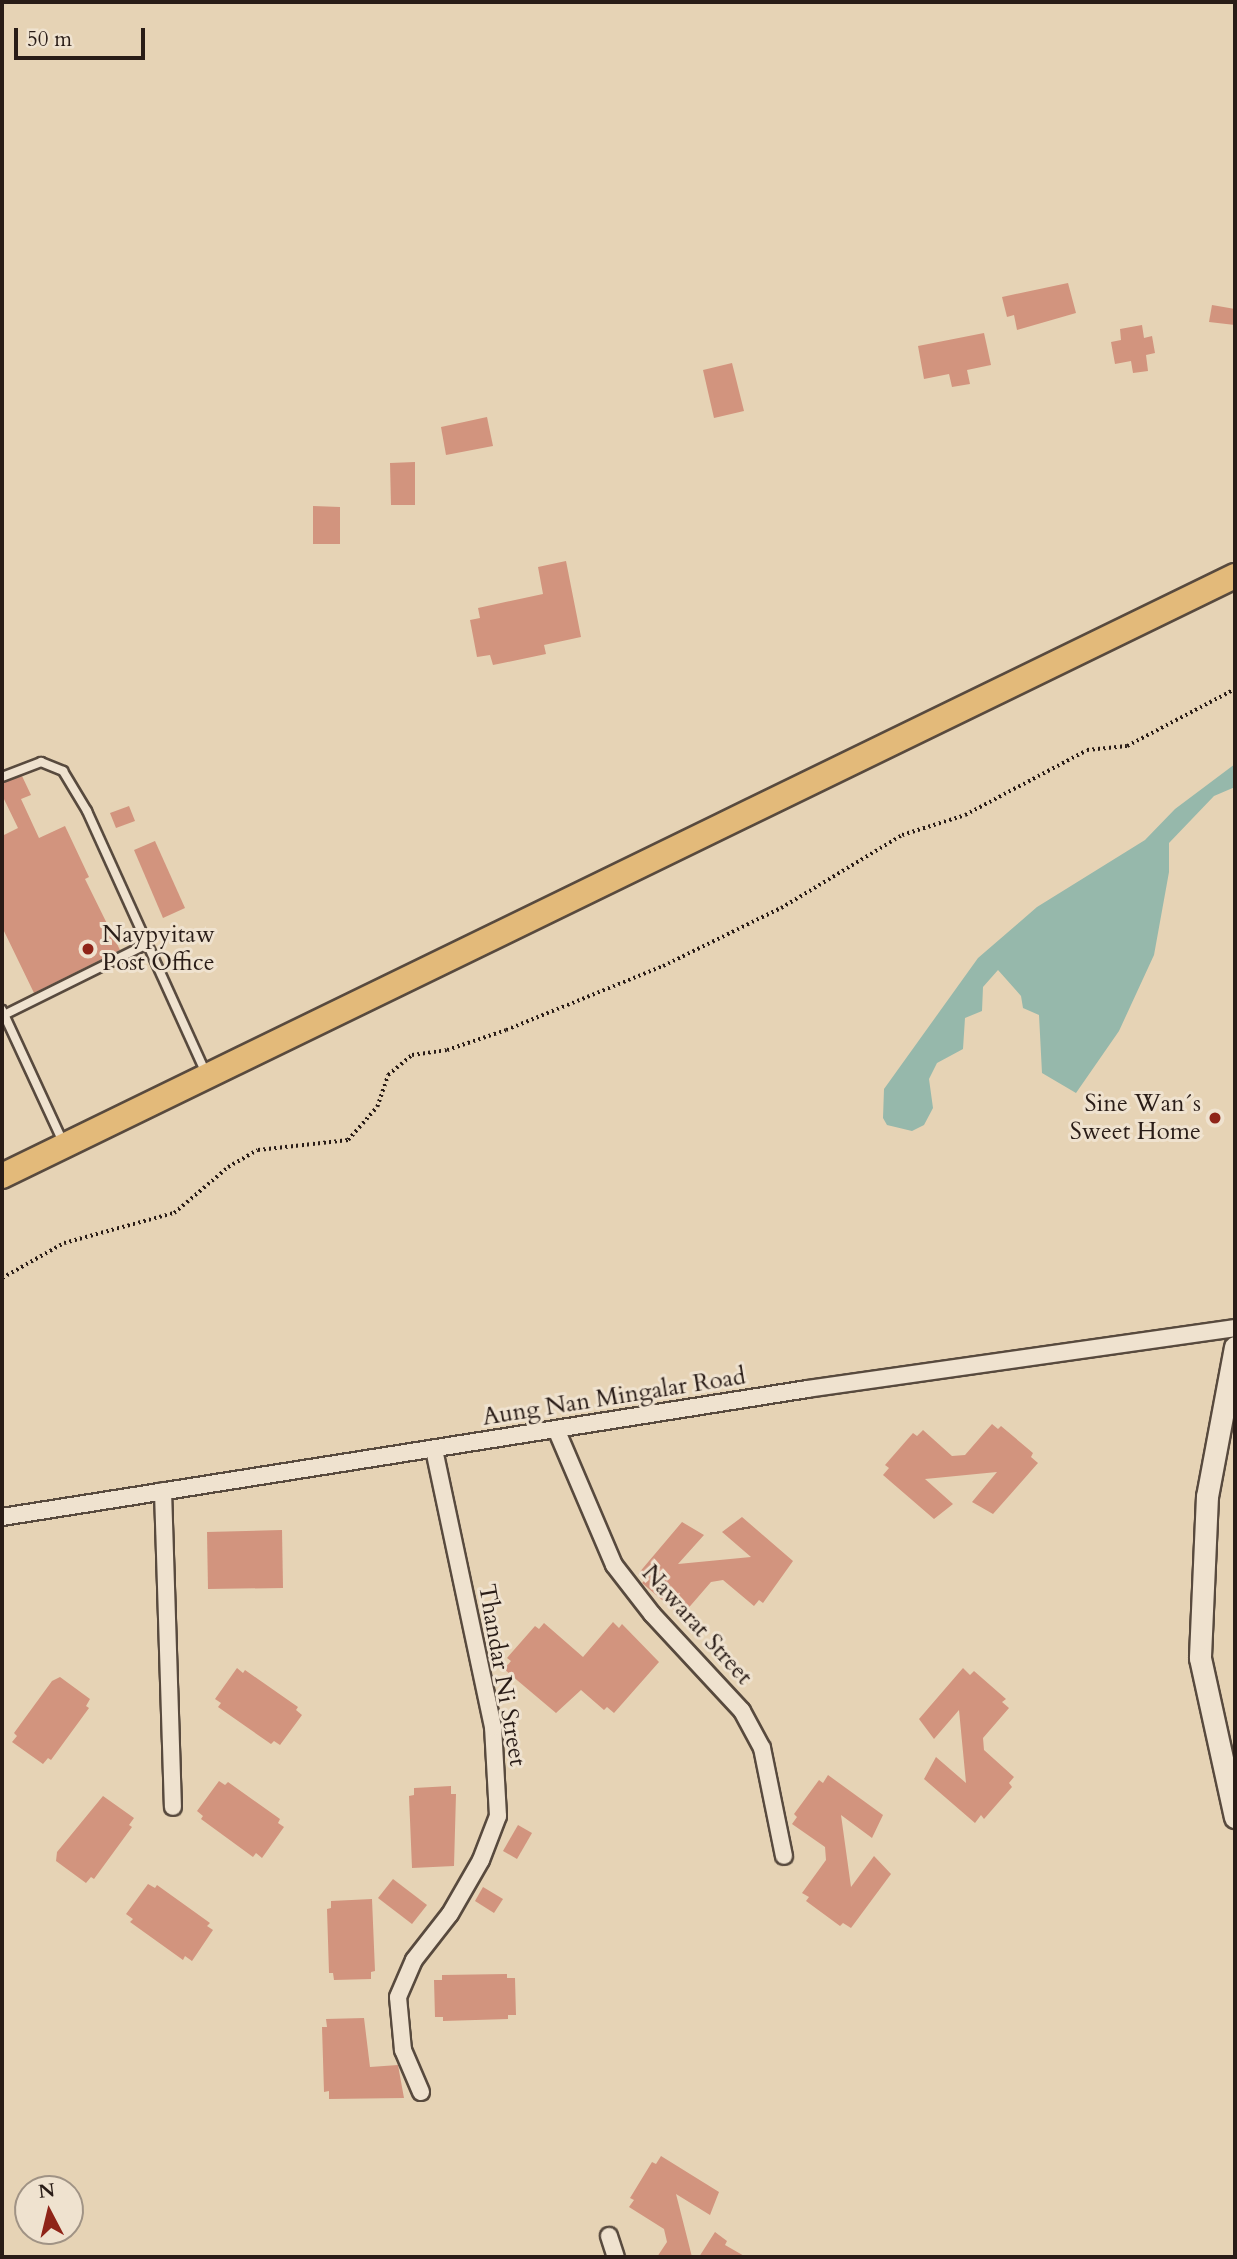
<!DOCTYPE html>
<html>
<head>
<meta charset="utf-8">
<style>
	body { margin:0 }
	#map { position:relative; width:1237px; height:2259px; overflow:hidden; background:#e6d3b5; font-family:Cardo,serif }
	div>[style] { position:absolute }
	.water>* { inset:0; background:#96b8ab }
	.building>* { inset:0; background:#d2947e }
	.path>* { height:3.5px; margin-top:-1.75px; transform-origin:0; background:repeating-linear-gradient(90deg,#291c17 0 2px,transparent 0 5.5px) }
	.roads { filter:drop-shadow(2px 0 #584a3e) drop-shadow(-2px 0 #584a3e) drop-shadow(0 2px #584a3e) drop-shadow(0 -2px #584a3e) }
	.service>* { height:8px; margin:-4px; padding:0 4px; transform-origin:4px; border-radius:4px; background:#efe2cf }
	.minor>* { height:16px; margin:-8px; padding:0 8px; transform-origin:8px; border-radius:8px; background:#efe2cf }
	.secondary>* { height:21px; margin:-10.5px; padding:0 10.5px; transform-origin:10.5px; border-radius:10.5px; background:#efe2cf }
	.trunk>* { height:24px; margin:-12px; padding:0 12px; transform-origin:12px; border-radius:12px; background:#e3ba7a }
	.dots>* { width:19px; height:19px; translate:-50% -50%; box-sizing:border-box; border:4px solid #efe2cf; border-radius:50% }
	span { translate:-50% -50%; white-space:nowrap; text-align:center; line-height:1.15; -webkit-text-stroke:6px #efe2cf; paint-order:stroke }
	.poi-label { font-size:24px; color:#291c17 }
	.left { translate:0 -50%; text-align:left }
	.right { translate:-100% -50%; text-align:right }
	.street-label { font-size:24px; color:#291c17 }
	.frame { position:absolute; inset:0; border:4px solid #291c17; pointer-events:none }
	.north { position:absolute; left:14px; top:2175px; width:70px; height:70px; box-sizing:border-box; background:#efe2cf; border:2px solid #a09385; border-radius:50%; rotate:353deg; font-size:19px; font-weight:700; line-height:28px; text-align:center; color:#291c17 }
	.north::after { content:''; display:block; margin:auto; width:24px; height:32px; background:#8f2418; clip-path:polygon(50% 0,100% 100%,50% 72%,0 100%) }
	.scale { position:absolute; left:14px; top:28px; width:131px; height:32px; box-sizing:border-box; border:4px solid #291c17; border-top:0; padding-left:9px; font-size:21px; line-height:24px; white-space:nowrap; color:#291c17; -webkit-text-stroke:5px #efe2cf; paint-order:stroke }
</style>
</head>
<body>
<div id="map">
	<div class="water">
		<div style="clip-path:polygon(1235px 764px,1235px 787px,1214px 796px,1169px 843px,1169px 872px,1154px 955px,1119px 1031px,1076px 1093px,1042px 1073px,1039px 1015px,1023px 1008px,1021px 996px,998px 970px,983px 987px,982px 1011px,965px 1018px,963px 1049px,937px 1063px,929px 1079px,933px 1108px,924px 1125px,912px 1131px,887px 1125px,883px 1118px,884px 1089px,978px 958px,1037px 907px,1145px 840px,1175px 809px)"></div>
	</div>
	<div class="building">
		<div style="clip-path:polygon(1068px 283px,1076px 313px,1017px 330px,1014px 315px,1007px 317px,1002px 297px)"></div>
		<div style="clip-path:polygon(1212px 305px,1235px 309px,1235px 325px,1209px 322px)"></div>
		<div style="clip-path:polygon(1142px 325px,1144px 338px,1152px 336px,1155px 353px,1146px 355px,1148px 371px,1133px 373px,1131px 361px,1115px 364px,1111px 342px,1121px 340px,1120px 329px)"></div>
		<div style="clip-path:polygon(984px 333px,991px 365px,967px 370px,970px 384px,952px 387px,949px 374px,924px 379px,918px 346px)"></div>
		<div style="clip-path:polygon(732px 363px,744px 411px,714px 418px,703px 370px)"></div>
		<div style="clip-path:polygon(487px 417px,493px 446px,446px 455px,441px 427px)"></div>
		<div style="clip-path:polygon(415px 462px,415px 505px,391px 505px,390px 463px)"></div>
		<div style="clip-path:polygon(313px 506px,340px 507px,340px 544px,313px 544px)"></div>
		<div style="clip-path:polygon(566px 561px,581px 637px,544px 645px,546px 654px,493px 665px,490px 655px,477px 657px,470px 620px,480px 618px,478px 608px,543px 594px,538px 567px)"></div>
		<div style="clip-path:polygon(22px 776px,31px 795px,21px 799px,39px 838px,65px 826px,89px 877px,85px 879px,120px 950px,34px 993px,2px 927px,2px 836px,18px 828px,2px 795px,2px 783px)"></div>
		<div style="clip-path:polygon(129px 806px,135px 821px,116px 828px,110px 813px)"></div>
		<div style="clip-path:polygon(155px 841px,185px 908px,163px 918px,134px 850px)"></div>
		<div style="clip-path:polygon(992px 1424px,998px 1429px,1001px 1426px,1033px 1453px,1031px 1457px,1038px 1463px,993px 1514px,972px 1502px,997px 1472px,925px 1479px,953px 1504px,934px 1519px,883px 1475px,889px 1468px,885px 1465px,913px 1433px,917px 1436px,923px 1430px,952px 1456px,965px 1455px)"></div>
		<div style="clip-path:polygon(742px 1517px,793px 1561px,763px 1603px,759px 1600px,754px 1606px,723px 1580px,711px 1582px,685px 1612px,678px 1607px,675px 1611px,642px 1583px,646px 1579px,638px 1574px,682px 1522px,704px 1535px,678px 1564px,751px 1557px,722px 1532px)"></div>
		<div style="clip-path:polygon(282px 1530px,283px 1588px,208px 1589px,207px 1532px)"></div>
		<div style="clip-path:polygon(613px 1622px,619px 1628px,622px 1624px,659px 1662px,614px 1713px,607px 1707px,604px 1710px,581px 1690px,556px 1713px,504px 1669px,511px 1661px,507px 1658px,535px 1626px,539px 1629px,544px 1623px,583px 1657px)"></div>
		<div style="clip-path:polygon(237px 1668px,243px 1673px,245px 1670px,298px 1707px,296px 1710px,302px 1715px,280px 1745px,274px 1741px,271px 1744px,218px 1707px,221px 1703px,215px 1699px)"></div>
		<div style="clip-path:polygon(963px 1668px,970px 1675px,974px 1671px,1006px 1699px,1002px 1702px,1009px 1708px,983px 1738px,984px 1750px,1014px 1777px,1009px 1783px,1012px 1787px,984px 1819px,981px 1815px,975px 1823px,924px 1779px,936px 1757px,966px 1783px,959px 1710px,934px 1739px,919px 1719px)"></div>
		<div style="clip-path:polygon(60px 1677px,90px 1699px,86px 1706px,89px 1708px,51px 1760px,48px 1758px,43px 1764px,12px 1742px,17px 1736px,14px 1733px,52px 1681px)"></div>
		<div style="clip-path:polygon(828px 1775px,883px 1815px,872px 1838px,841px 1815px,851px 1887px,874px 1856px,891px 1874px,851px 1928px,843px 1923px,840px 1926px,806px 1901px,809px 1897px,802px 1893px,826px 1860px,825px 1847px,792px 1824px,797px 1817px,794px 1814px,819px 1780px,823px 1783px)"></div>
		<div style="clip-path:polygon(219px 1781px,225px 1785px,228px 1782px,280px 1819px,278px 1823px,284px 1827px,262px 1858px,256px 1853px,253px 1857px,201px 1819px,203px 1816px,197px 1811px)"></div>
		<div style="clip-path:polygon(451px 1786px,451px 1794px,456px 1794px,454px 1866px,412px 1868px,409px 1796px,414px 1795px,414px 1788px)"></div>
		<div style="clip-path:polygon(103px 1796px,134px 1818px,129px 1825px,132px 1827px,94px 1879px,91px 1877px,86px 1883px,56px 1861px,57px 1852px)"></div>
		<div style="clip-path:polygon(518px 1825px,532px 1833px,517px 1859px,503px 1851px)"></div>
		<div style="clip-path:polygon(393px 1879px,427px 1905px,412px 1924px,378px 1898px)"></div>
		<div style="clip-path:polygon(148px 1884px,155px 1888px,157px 1885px,210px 1923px,207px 1926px,213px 1930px,192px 1961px,185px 1956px,183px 1960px,130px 1922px,133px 1919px,126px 1914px)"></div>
		<div style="clip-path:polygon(483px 1887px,503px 1899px,494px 1913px,475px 1901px)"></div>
		<div style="clip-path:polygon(372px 1899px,375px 1971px,371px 1972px,371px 1979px,334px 1980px,333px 1973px,329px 1973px,327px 1909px,331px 1908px,331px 1901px)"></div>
		<div style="clip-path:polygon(507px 1974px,507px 1978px,515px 1978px,516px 2015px,508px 2015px,508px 2019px,443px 2021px,443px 2017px,435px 2017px,434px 1980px,442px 1980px,442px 1975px)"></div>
		<div style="clip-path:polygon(364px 2018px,370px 2067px,398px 2065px,404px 2098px,329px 2099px,329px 2091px,324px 2092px,322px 2027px,327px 2027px,326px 2019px)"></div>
		<div style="clip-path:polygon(661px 2156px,719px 2192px,710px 2215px,676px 2194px,692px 2257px,657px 2257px,667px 2242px,664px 2229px,629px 2207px,634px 2200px,630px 2198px,652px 2162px,656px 2164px)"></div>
		<div style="clip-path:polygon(715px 2232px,727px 2241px,725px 2245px,746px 2257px,699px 2257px)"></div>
	</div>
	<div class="path">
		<div style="left:2px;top:1278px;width:71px;rotate:-29.4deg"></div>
		<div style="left:64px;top:1243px;width:114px;rotate:-15.3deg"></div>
		<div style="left:174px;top:1213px;width:71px;rotate:-40.4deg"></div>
		<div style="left:228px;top:1167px;width:34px;rotate:-30deg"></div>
		<div style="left:258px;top:1150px;width:91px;rotate:-6.3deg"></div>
		<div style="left:348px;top:1140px;width:44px;rotate:-48.7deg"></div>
		<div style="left:377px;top:1107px;width:34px;rotate:-71deg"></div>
		<div style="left:388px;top:1075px;width:31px;rotate:-40deg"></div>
		<div style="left:412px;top:1055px;width:35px;rotate:-8deg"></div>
		<div style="left:447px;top:1050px;width:62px;rotate:-18.7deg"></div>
		<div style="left:506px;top:1030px;width:170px;rotate:-22.2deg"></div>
		<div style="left:663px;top:966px;width:131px;rotate:-26.2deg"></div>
		<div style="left:781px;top:908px;width:141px;rotate:-31.1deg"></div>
		<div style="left:902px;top:835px;width:66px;rotate:-17.6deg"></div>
		<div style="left:965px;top:815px;width:138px;rotate:-28deg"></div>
		<div style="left:1087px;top:750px;width:40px;rotate:-5.7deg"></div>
		<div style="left:1127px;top:746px;width:122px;rotate:-27.8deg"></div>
	</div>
	<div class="roads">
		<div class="service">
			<div style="left:2px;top:777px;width:42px;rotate:-21deg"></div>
			<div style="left:41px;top:762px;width:24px;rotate:22deg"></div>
			<div style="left:63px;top:771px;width:47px;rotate:59deg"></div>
			<div style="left:87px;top:811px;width:288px;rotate:65.6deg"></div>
			<div style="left:2px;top:1010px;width:145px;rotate:65.2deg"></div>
			<div style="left:4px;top:1015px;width:160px;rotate:-26.4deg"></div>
		</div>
		<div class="minor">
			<div style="left:556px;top:1429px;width:148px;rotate:66.9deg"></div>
			<div style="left:614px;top:1565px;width:62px;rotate:52.2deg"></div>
			<div style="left:652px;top:1614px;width:132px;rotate:47.1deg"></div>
			<div style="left:742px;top:1711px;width:42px;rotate:61.6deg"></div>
			<div style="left:762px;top:1748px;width:110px;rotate:78.5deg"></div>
			<div style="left:163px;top:1491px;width:316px;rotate:88.2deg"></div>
			<div style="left:2px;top:1517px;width:815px;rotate:-9.03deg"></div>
			<div style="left:807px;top:1389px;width:432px;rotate:-8.1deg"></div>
			<div style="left:421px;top:2092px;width:46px;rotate:-113.2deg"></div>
			<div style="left:403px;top:2050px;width:53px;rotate:-95.4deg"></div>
			<div style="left:398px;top:1997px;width:40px;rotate:-66.6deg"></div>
			<div style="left:414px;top:1960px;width:58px;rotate:-52deg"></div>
			<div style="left:450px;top:1914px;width:62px;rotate:-60.1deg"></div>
			<div style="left:481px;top:1860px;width:47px;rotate:-68.9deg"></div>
			<div style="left:498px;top:1816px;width:89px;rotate:-93.2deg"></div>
			<div style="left:493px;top:1727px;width:284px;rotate:-102deg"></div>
			<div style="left:609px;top:2236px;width:22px;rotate:72deg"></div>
		</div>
		<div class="secondary">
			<div style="left:1235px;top:1347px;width:152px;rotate:100.6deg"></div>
			<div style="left:1207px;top:1496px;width:162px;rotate:92.5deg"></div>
			<div style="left:1200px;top:1658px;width:163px;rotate:77.6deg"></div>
		</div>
		<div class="trunk">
			<div style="left:2px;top:1176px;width:1371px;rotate:-25.95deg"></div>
		</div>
	</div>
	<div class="dots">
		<div style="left:88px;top:949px;background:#8f2418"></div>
		<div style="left:1215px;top:1118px;background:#8f2418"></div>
	</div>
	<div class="poi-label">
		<span class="left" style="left:102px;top:949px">Naypyitaw<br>Post Office</span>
		<span class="right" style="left:1201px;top:1118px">Sine Wan´s<br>Sweet Home</span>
	</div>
	<div class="street-label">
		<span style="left:614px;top:1397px;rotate:-9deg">Aung Nan Mingalar Road</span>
		<span style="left:697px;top:1625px;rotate:48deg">Nawarat Street</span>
		<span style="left:502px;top:1675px;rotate:80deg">Thandar Ni Street</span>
	</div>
	<div class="frame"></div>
	<div class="north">N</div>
	<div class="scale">50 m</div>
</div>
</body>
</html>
